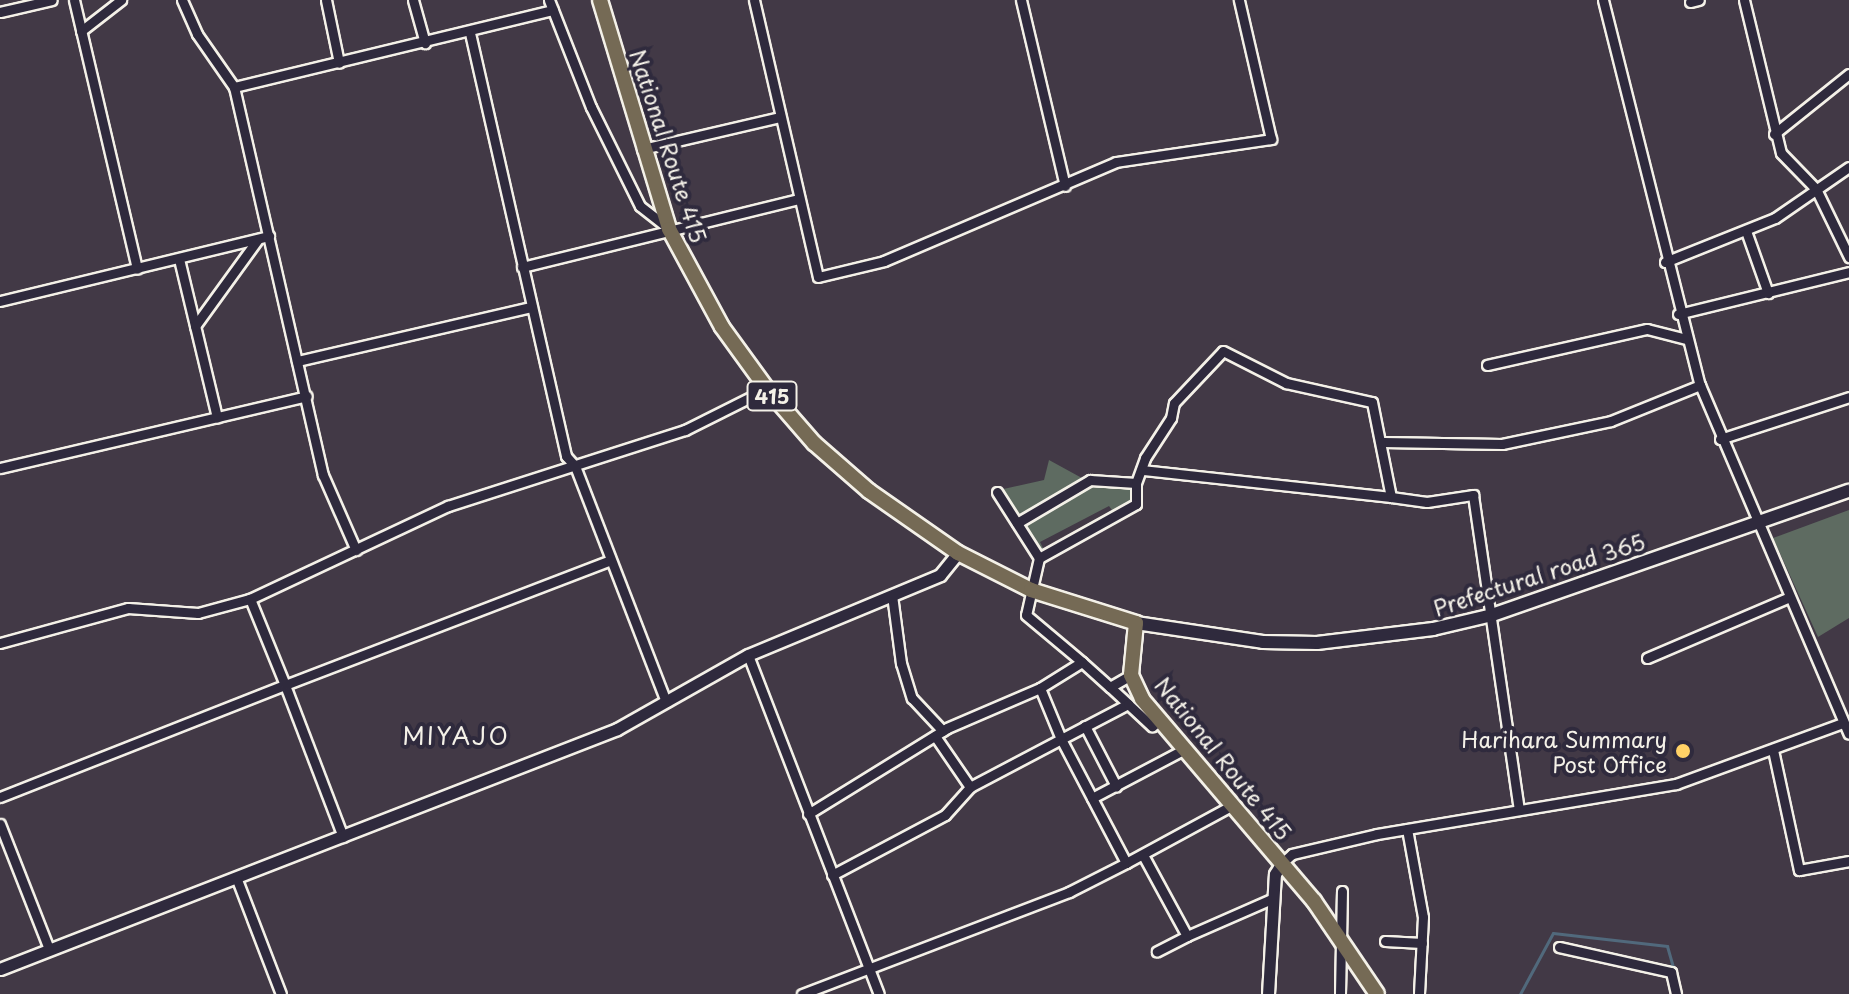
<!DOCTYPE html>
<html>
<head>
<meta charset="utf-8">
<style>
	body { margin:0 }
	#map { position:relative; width:1849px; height:994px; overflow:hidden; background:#423946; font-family:"Playpen Sans",sans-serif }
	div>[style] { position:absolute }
	.green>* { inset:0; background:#5e6b61 }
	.stream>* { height:3px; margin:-1.5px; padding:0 1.5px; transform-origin:1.5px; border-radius:1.5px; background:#51697c }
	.roads { filter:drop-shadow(2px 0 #f4f1e8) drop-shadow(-2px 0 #f4f1e8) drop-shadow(0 2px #f4f1e8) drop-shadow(0 -2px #f4f1e8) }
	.minor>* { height:9px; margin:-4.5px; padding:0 4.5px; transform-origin:4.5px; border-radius:4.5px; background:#2f2a3d }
	.tertiary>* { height:11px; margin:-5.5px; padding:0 5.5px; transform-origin:5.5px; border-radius:5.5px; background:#2f2a3d }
	.secondary>* { height:12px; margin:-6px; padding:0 6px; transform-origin:6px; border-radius:6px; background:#2f2a3d }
	.trunk>* { height:14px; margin:-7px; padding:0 7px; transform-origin:7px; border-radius:7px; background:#756a55 }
	.dots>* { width:22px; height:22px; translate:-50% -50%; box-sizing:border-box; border:4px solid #2f2a3d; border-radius:50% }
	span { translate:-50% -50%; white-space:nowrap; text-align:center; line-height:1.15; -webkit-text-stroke:8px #2f2a3d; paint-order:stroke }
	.shield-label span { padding:2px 6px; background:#2f2a3d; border:2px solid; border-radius:6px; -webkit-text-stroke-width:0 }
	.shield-label { font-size:20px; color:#f4f1e8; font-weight:700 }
	.street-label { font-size:22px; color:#f4f1e8 }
	.poi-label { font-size:22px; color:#f4f1e8 }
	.right { translate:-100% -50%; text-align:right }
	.neighbourhood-label { font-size:24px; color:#f4f1e8; letter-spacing:2px }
</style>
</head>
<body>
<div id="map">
	<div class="green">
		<div style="clip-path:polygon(1049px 460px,1091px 483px,1132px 488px,1132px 503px,1114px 513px,1109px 506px,1040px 542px,1044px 550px,1037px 553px,999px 490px,1044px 480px)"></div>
		<div style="clip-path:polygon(1849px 510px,1849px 618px,1818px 637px,1773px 538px)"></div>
	</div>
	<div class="stream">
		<div style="left:1520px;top:994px;width:69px;rotate:-61.6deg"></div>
		<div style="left:1553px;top:933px;width:115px;rotate:6.5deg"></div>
		<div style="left:1667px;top:946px;width:26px;rotate:74deg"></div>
	</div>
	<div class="roads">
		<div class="minor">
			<div style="left:74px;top:0;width:276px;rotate:76.8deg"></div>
			<div style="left:182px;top:0;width:37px;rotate:66deg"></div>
			<div style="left:197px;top:34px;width:65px;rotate:55.1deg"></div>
			<div style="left:234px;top:87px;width:398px;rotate:77.1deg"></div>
			<div style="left:323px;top:475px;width:82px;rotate:66.3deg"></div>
			<div style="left:326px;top:0;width:64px;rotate:78.3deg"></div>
			<div style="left:413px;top:0;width:45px;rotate:74.4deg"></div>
			<div style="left:549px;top:0;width:115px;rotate:68.6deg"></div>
			<div style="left:591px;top:107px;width:110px;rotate:63.7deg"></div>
			<div style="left:640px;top:206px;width:36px;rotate:38deg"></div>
			<div style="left:754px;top:0;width:284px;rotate:77deg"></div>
			<div style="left:818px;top:277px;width:68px;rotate:-13.6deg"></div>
			<div style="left:884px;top:261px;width:252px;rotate:-23.1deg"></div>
			<div style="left:1116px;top:162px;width:157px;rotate:-8.4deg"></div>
			<div style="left:1271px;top:139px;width:143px;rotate:-103deg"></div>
			<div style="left:1021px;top:0;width:191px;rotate:76.7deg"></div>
			<div style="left:1603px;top:0;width:397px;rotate:75.9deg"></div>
			<div style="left:1700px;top:385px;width:379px;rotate:66.9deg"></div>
			<div style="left:1744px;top:0;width:157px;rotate:76.4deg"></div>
			<div style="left:1781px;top:153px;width:50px;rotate:45.8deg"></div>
			<div style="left:1816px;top:189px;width:76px;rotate:64.1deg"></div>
			<div style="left:1690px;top:2px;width:9px;rotate:-13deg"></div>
			<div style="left:0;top:12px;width:53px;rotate:-13deg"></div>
			<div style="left:81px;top:31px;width:51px;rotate:-37.8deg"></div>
			<div style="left:470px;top:33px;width:434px;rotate:77.2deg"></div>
			<div style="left:566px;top:456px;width:13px;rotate:48deg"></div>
			<div style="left:575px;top:466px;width:253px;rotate:68.9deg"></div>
			<div style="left:234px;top:87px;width:328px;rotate:-13.6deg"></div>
			<div style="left:1774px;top:134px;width:96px;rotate:-38.7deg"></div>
			<div style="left:642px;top:149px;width:141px;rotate:-13.1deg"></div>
			<div style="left:1746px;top:231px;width:66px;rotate:70.5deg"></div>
			<div style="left:179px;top:259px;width:163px;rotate:76.5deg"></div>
			<div style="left:1665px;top:262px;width:118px;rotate:-21.8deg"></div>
			<div style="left:1775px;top:218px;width:90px;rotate:-34.6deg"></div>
			<div style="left:522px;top:267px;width:284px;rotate:-13.8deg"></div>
			<div style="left:0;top:301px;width:277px;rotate:-13.6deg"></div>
			<div style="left:1678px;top:314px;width:176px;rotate:-13.8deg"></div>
			<div style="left:195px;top:326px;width:107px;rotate:-54.1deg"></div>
			<div style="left:297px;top:361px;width:240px;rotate:-13deg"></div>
			<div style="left:1487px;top:365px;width:164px;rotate:-12.7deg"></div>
			<div style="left:1647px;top:329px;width:40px;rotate:14.4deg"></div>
			<div style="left:1720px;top:439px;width:136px;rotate:-18deg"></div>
			<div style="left:1383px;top:442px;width:119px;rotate:1deg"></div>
			<div style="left:1502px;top:444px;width:111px;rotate:-11.9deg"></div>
			<div style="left:1611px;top:421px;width:96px;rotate:-22deg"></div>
			<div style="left:0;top:468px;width:315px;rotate:-13.2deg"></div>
			<div style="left:1136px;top:483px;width:27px;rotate:-70deg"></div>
			<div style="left:1145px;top:458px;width:48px;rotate:-57deg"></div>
			<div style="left:1171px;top:418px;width:15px;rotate:-79deg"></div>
			<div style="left:1174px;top:403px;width:71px;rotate:-46.7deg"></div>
			<div style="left:1223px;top:351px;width:71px;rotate:26.9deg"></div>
			<div style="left:1286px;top:383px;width:88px;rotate:12.5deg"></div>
			<div style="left:1372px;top:402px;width:97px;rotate:78.7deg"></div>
			<div style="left:1391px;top:497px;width:251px;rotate:-173.8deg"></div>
			<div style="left:997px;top:492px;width:78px;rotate:57.5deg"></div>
			<div style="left:1039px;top:558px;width:58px;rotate:102.8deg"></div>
			<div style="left:1026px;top:615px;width:73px;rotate:40deg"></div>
			<div style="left:1391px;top:497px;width:36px;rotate:8deg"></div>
			<div style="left:1427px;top:502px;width:47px;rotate:-8.7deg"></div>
			<div style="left:1473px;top:495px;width:318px;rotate:81.7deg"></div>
			<div style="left:1017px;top:523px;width:85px;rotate:-30.5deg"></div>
			<div style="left:1090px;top:480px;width:46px;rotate:3.7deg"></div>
			<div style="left:1136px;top:483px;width:21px;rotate:90deg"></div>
			<div style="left:1136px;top:504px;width:111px;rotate:150.9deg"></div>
			<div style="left:892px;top:595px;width:69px;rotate:82.5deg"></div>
			<div style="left:901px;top:663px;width:37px;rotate:73deg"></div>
			<div style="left:912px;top:698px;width:45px;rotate:46.8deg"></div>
			<div style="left:0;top:643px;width:133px;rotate:-15.3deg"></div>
			<div style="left:128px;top:608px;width:70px;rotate:4.1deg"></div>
			<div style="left:198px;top:613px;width:54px;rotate:-15.1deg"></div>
			<div style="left:250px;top:599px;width:219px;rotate:-25.2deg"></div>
			<div style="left:448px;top:506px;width:249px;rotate:-17.8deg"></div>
			<div style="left:685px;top:430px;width:92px;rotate:-26.6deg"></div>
			<div style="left:748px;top:655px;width:363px;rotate:68.9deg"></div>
			<div style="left:1647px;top:658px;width:153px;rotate:-23.1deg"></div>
			<div style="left:1110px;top:687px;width:25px;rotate:43deg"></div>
			<div style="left:1128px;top:704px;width:76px;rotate:152.4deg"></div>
			<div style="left:1061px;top:739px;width:140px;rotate:62.3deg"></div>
			<div style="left:1126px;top:863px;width:122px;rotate:-28.5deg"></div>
			<div style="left:1128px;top:704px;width:33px;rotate:43deg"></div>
			<div style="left:1152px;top:726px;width:9px;rotate:-32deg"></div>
			<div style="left:1085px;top:726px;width:68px;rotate:62.7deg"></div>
			<div style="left:935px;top:736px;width:62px;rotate:55.5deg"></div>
			<div style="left:970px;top:787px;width:103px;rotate:-27.8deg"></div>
			<div style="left:1061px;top:739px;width:55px;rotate:-112.4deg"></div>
			<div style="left:1773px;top:750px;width:123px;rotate:77.8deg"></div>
			<div style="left:1799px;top:870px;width:51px;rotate:-10.2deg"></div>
			<div style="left:0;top:797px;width:306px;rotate:-21.5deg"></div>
			<div style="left:285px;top:685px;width:93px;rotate:-112.1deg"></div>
			<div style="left:1092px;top:798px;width:105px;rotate:-27.8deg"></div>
			<div style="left:808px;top:814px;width:163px;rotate:-31.7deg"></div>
			<div style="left:947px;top:728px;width:101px;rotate:-23.3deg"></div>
			<div style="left:1040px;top:688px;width:49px;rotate:-31.8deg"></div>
			<div style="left:1082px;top:662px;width:38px;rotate:42deg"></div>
			<div style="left:1110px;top:687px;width:24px;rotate:-30deg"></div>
			<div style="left:0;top:824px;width:134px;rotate:68.6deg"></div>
			<div style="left:1407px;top:829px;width:89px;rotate:79.7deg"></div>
			<div style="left:1423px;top:917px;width:77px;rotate:93deg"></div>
			<div style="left:343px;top:837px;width:163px;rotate:-110.9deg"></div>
			<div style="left:285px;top:685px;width:348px;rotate:-21deg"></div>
			<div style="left:1143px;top:855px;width:92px;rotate:61.5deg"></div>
			<div style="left:1187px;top:936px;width:34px;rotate:153deg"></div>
			<div style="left:1282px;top:863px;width:13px;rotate:-42deg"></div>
			<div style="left:1292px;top:854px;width:87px;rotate:-13.2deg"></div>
			<div style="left:1377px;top:834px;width:303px;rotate:-9.5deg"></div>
			<div style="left:1676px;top:784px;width:178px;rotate:-20.1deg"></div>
			<div style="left:832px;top:875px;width:128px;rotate:-28deg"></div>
			<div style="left:945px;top:815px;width:38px;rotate:-48deg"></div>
			<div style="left:236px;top:877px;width:125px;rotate:69deg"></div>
			<div style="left:1187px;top:936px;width:95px;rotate:-23.6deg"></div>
			<div style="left:1385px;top:941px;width:37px;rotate:3deg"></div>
			<div style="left:1559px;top:947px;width:115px;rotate:12.6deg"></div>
			<div style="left:1671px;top:972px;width:23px;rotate:77deg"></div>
			<div style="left:802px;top:994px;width:286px;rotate:-20.9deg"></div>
			<div style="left:1069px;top:892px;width:64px;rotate:-27deg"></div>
			<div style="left:1340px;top:994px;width:103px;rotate:-88.9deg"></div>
		</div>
		<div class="tertiary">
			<div style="left:0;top:969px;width:662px;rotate:-21.25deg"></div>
			<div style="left:617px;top:729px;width:150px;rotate:-29.5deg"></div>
			<div style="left:748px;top:655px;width:208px;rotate:-22.6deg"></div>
			<div style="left:940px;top:575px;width:28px;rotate:-51deg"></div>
			<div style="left:1268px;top:994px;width:120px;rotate:-86.7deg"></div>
			<div style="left:1275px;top:874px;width:13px;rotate:-58deg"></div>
		</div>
		<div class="secondary">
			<div style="left:1136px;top:623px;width:128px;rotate:8.5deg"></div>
			<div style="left:1263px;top:642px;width:54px;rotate:1.1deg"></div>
			<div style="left:1317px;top:643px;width:117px;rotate:-6.9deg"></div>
			<div style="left:1433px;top:629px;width:61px;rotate:-13.3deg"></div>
			<div style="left:1492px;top:615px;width:378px;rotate:-19.2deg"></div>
		</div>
		<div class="trunk">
			<div style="left:600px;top:0;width:239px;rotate:73.2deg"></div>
			<div style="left:669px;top:229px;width:111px;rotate:61.6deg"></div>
			<div style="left:722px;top:327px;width:77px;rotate:54deg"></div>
			<div style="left:767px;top:389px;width:72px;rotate:49deg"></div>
			<div style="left:814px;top:443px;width:73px;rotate:41.1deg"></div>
			<div style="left:869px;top:491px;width:108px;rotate:34.9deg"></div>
			<div style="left:958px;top:553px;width:82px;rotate:26.9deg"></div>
			<div style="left:1031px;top:590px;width:110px;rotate:17.4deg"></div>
			<div style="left:1136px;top:623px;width:52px;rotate:95.5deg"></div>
			<div style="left:1131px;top:675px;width:26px;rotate:65deg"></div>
			<div style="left:1142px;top:699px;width:265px;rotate:49.6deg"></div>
			<div style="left:1314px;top:901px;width:112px;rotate:55.9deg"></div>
		</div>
	</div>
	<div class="dots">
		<div style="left:1683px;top:751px;background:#ffd166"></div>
	</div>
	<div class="shield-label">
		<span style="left:772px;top:396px">415</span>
	</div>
	<div class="street-label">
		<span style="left:669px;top:146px;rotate:72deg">National Route 415</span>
		<span style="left:1539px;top:574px;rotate:-18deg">Prefectural road 365</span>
		<span style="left:1224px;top:758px;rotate:51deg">National Route 415</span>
	</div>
	<div class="poi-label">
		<span class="right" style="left:1667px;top:751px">Harihara Summary<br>Post Office</span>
	</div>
	<div class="neighbourhood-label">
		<span style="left:456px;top:736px">MIYAJO</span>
	</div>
</div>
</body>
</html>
